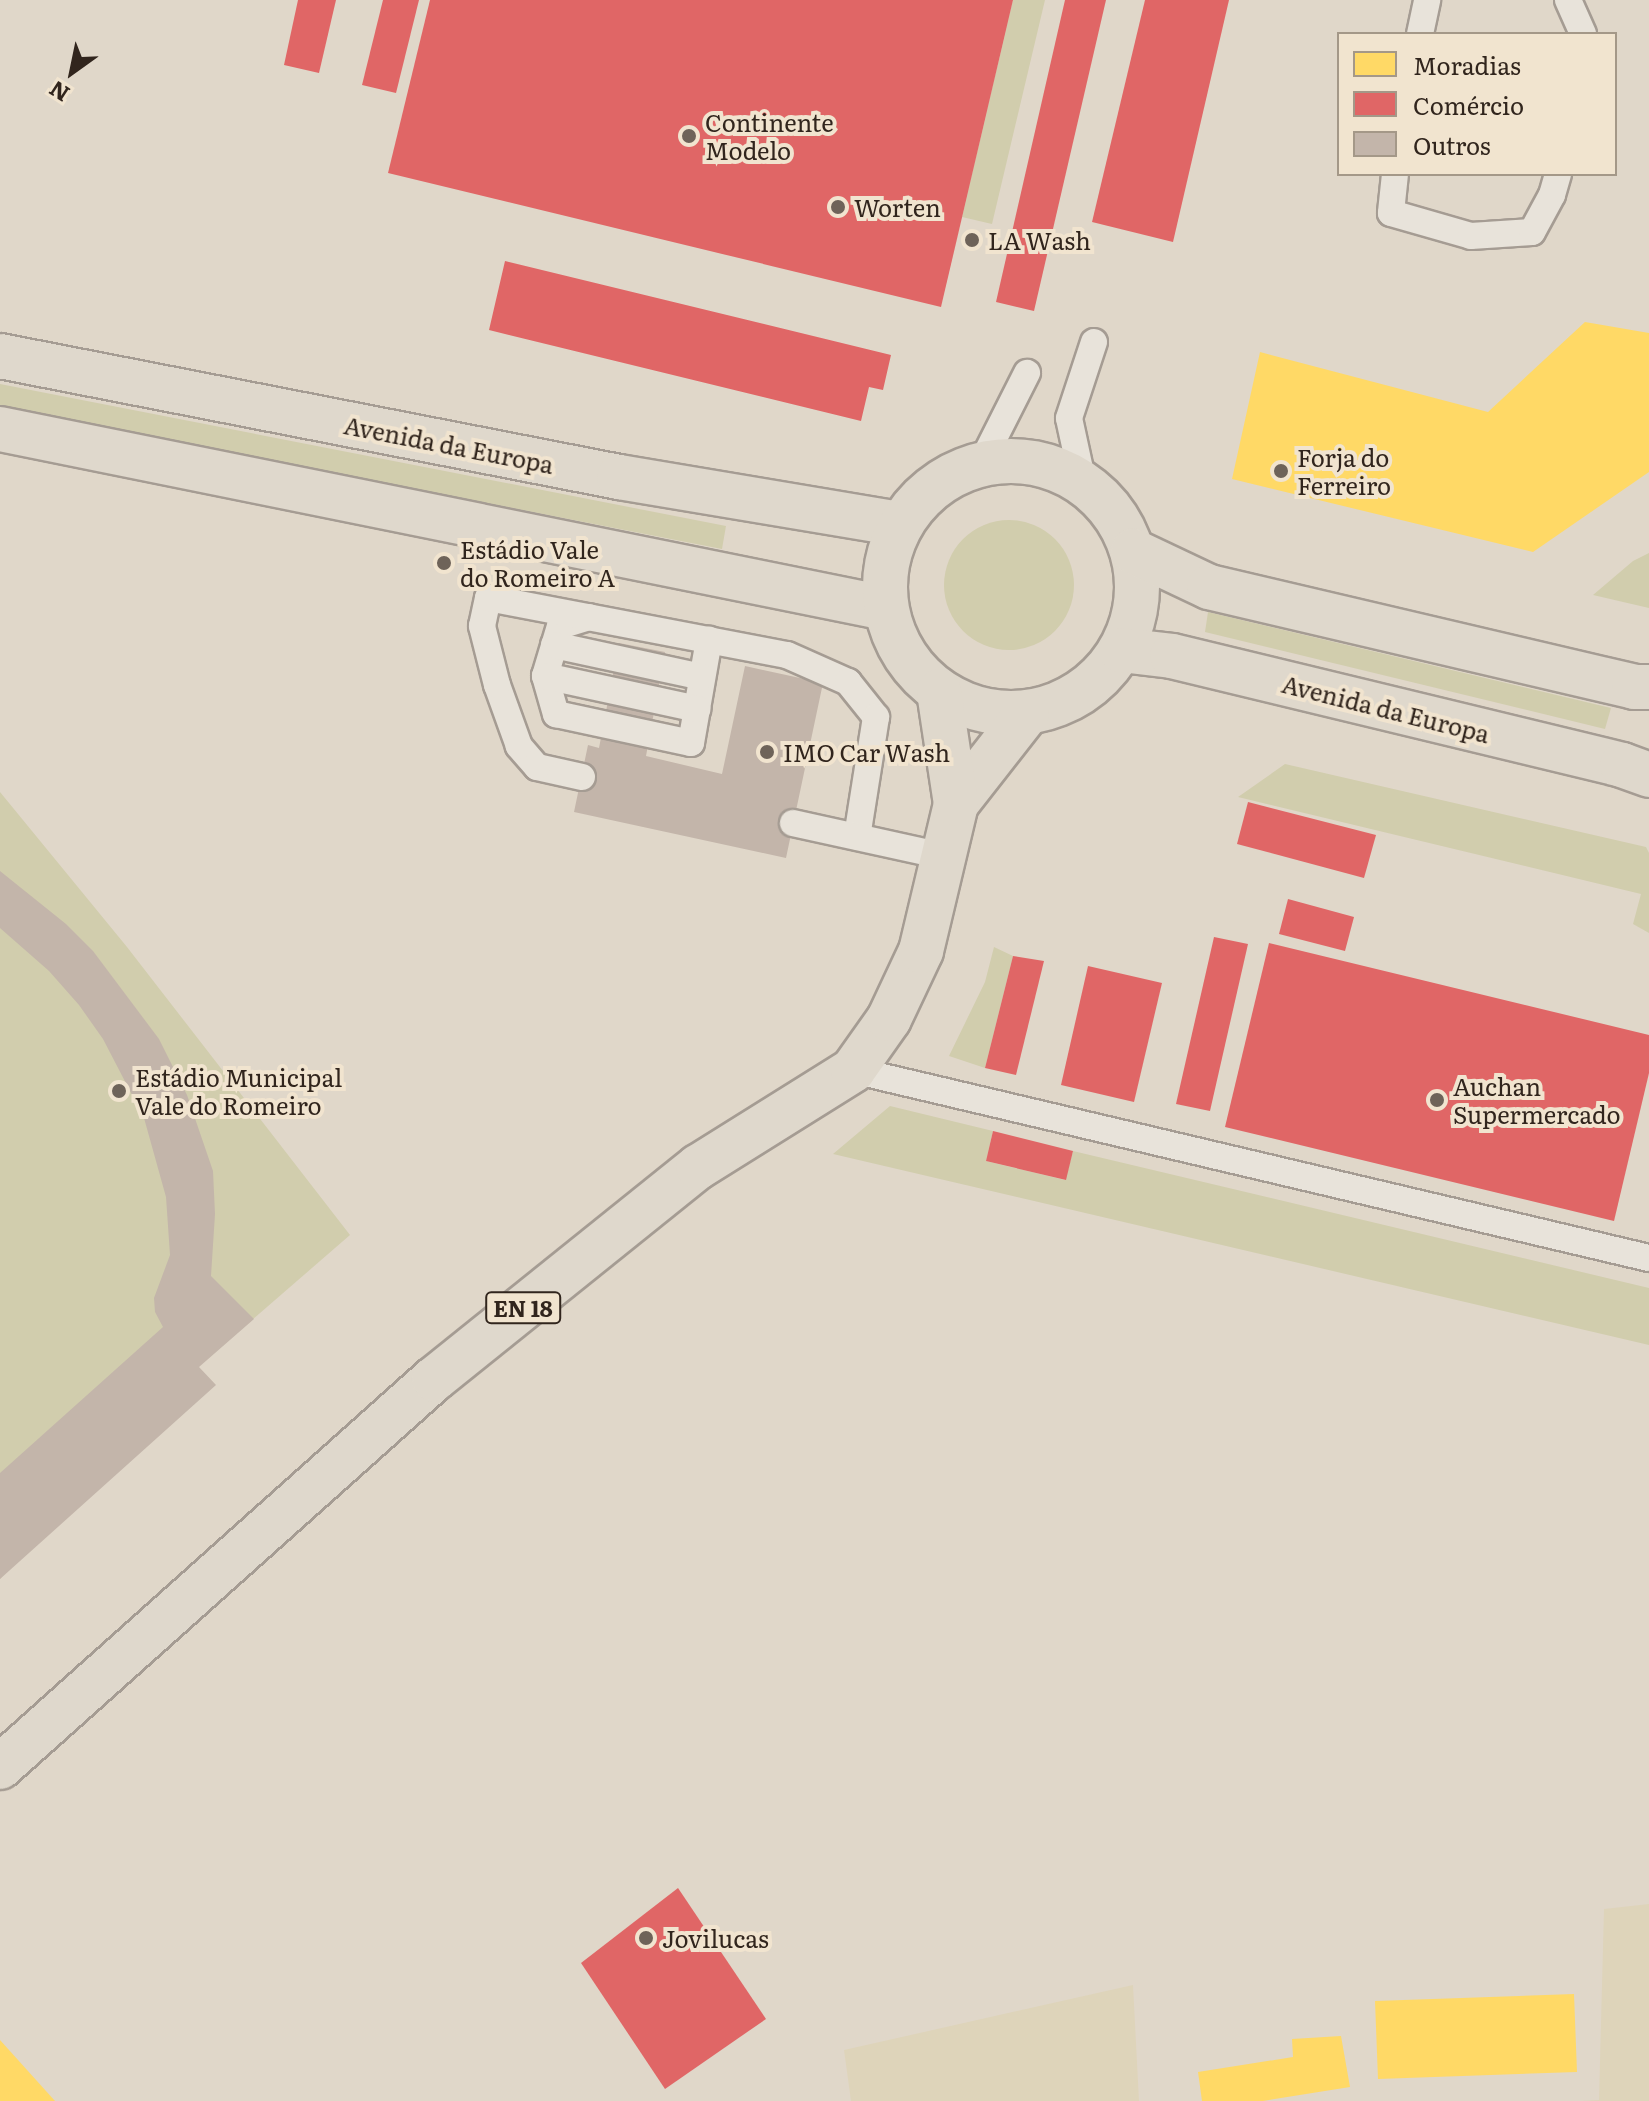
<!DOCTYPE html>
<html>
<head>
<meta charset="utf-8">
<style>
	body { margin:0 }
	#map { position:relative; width:1649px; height:2101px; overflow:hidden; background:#e0d7c9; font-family:Literata,serif }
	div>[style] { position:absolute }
	.farmland>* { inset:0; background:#ded4ba }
	.green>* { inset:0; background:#d1cdad }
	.round { border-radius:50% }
	.homes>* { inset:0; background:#ffd966 }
	.shops>* { inset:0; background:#e06666 }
	.building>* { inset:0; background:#c3b5aa }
	.roads { filter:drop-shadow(2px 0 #a59c93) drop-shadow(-2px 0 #a59c93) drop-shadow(0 2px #a59c93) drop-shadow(0 -2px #a59c93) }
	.service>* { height:26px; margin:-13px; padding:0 13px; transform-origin:13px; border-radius:13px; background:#e8e3da }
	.primary>* { height:44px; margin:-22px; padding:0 22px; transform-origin:22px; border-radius:22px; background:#dfd8cc }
	.primary>.ring { margin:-22px; padding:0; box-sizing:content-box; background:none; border:44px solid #dfd8cc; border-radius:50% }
	.dots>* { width:22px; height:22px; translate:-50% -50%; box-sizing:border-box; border:4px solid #f1e4cf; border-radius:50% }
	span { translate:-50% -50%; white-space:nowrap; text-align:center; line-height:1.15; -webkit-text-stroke:8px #f1e4cf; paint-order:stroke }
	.shield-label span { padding:2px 6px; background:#f1e4cf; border:2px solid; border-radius:6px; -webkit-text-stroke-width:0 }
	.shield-label { font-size:22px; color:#31251d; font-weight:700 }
	.poi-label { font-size:24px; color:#31251d }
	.left { translate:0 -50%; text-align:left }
	.street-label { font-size:24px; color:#31251d }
	.legend { position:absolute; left:1337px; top:32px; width:280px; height:144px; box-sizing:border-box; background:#f1e4cf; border:2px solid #a49888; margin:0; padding:10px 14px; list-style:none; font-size:24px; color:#31251d }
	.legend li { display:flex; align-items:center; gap:16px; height:40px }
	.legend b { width:40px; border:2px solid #a49888 }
	.north { position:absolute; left:32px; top:32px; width:80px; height:80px; -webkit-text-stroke:6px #f1e4cf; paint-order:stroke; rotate:213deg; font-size:22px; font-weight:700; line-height:32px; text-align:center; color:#31251d }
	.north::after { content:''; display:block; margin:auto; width:28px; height:36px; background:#31251d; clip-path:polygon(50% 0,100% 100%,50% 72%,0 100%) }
</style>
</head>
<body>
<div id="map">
	<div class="farmland">
		<div style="clip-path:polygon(1649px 1904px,1649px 2101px,1582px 2101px,1599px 2100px,1604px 1909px)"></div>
		<div style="clip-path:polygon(1133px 1985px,1139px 2101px,851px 2101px,844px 2050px)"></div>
	</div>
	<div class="green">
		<div style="clip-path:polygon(1013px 0,1045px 0,992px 224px,962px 217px)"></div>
		<div style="clip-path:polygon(0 384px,726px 526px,722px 549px,0 408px)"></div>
		<div class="round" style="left:944px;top:520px;width:130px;height:130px"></div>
		<div style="clip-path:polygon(1649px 553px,1649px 608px,1593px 595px,1633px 561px)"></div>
		<div style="clip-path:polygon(1208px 612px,1611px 708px,1605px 729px,1205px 632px)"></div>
		<div style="clip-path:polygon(1285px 764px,1646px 847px,1649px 853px,1649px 933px,1633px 924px,1641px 894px,1238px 797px)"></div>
		<div style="clip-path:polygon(0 792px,127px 947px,350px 1235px,199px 1366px,0 1579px)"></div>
		<div style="clip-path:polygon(994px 947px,1013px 956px,985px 1068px,949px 1056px,985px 982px)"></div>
		<div style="clip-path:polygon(890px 1106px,993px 1131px,986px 1161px,1065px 1180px,1073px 1151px,1649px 1288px,1649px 1345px,833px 1154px)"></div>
	</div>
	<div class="homes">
		<div style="clip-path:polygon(1585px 322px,1649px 333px,1649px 472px,1533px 552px,1232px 479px,1260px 352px,1488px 412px)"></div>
		<div style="clip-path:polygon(1574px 1994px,1577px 2072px,1378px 2079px,1375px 2001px)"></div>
		<div style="clip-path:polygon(1341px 2036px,1350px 2087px,1263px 2101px,1202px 2101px,1198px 2072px,1293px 2057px,1292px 2039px)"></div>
		<div style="clip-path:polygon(0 2040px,55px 2101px,0 2101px)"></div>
	</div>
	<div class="shops">
		<div style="clip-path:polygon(298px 0,336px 0,319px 73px,284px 65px)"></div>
		<div style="clip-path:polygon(383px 0,419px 0,396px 93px,362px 85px)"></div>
		<div style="clip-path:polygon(430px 0,1013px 0,941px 307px,388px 173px)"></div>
		<div style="clip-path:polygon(1065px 0,1106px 0,1034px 311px,996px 302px)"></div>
		<div style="clip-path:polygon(1145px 0,1229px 0,1173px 242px,1092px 222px)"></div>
		<div style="clip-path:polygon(505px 261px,891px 355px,883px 390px,869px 387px,861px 421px,489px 330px)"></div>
		<div style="clip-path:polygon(1248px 802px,1376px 835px,1364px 878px,1237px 844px)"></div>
		<div style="clip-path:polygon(1288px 899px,1354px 917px,1345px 951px,1279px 934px)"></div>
		<div style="clip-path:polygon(1214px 937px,1248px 944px,1210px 1111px,1176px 1104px)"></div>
		<div style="clip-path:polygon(1269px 943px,1649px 1035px,1649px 1073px,1614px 1221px,1225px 1127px)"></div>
		<div style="clip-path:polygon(1013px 956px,1044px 961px,1016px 1075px,985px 1068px)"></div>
		<div style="clip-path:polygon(1088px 966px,1162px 983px,1134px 1102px,1061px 1085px)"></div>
		<div style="clip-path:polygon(993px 1131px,1073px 1151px,1066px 1180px,986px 1161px)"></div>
		<div style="clip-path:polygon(678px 1888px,766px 2019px,665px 2089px,581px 1963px)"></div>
	</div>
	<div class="building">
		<div style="clip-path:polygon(619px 643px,665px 652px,646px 756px,722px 774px,745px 666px,823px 683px,786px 858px,574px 812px,588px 745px,599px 748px)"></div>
		<div style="clip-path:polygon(0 871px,66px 924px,93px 951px,159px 1039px,187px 1095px,213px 1171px,215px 1214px,211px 1276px,254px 1319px,199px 1367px,216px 1385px,0 1579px,0 1473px,163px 1327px,155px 1312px,154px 1298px,170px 1255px,166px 1197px,144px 1118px,103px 1039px,79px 1005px,49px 971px,0 928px)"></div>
	</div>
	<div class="roads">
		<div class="service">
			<div style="left:1568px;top:0;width:37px;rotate:66deg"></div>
			<div style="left:1420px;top:34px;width:35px;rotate:-78deg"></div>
			<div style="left:1395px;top:174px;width:39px;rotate:96deg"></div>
			<div style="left:1391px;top:213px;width:83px;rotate:16deg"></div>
			<div style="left:1471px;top:236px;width:61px;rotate:-3.8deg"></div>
			<div style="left:1532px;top:232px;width:42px;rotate:-61.6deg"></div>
			<div style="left:1552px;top:195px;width:22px;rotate:-74deg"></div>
			<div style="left:982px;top:462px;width:100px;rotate:-63.2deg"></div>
			<div style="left:1083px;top:483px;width:66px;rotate:-102.2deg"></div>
			<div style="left:1069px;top:418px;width:80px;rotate:-71.8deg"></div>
			<div style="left:589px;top:617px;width:30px;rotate:163deg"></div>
			<div style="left:560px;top:626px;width:52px;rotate:106.7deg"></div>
			<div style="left:545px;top:676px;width:40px;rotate:74deg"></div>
			<div style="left:556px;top:714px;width:138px;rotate:12.1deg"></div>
			<div style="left:691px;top:743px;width:105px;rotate:-80.1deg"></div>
			<div style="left:554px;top:645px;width:151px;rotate:12.2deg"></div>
			<div style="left:545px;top:676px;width:156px;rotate:12.2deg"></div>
			<div style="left:582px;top:777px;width:46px;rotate:-167.5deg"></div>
			<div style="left:537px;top:767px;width:28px;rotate:-131deg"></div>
			<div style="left:519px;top:746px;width:65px;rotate:-109.8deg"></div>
			<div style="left:497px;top:685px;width:61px;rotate:-104.3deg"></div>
			<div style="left:482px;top:626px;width:29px;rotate:-78deg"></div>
			<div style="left:488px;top:598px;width:304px;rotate:10.8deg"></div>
			<div style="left:787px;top:655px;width:67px;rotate:23.9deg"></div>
			<div style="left:848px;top:682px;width:45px;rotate:51.3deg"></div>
			<div style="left:876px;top:717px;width:121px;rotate:99deg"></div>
			<div style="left:793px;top:823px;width:154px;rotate:12.4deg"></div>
			<div style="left:853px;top:1070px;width:818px;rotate:13.29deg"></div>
		</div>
		<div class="primary">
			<div style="left:0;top:356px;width:631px;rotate:11.06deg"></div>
			<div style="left:619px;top:477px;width:284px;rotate:9.5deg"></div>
			<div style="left:0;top:429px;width:903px;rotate:11.43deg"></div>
			<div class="ring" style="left:885px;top:461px;width:208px;height:208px"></div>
			<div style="left:1133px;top:551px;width:84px;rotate:25.3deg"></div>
			<div style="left:1209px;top:587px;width:437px;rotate:13.2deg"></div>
			<div style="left:1634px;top:687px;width:15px"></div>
			<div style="left:1121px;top:650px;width:51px;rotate:6.7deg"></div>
			<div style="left:1172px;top:656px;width:463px;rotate:13.6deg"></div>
			<div style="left:1622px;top:765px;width:29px;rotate:20deg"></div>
			<div style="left:956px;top:804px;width:115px;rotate:-52deg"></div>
			<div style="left:0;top:1767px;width:582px;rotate:-41.8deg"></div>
			<div style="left:434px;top:1379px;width:339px;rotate:-38.8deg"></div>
			<div style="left:698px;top:1167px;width:183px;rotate:-32deg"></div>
			<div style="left:853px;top:1070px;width:62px;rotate:-54.8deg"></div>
			<div style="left:889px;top:1019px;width:75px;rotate:-64.8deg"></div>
			<div style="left:921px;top:951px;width:151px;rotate:-76.6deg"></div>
			<div style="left:956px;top:804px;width:114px;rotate:-98.6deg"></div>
		</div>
	</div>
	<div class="dots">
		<div style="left:689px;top:136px;background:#6e6359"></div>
		<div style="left:838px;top:207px;background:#6e6359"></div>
		<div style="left:972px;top:240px;background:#6e6359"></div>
		<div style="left:1281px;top:471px;background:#6e6359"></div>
		<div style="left:444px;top:563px;background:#6e6359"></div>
		<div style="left:767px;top:752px;background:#6e6359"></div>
		<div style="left:119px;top:1091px;background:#6e6359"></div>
		<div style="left:1437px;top:1100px;background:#6e6359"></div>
		<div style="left:646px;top:1938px;background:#6e6359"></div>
	</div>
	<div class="shield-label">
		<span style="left:523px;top:1308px">EN 18</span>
	</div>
	<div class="poi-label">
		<span class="left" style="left:705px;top:136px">Continente<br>Modelo</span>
		<span class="left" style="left:854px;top:207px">Worten</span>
		<span class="left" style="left:988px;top:240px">LA Wash</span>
		<span class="left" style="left:1297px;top:471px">Forja do<br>Ferreiro</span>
		<span class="left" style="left:460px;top:563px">Estádio Vale<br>do Romeiro A</span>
		<span class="left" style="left:783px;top:752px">IMO Car Wash</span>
		<span class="left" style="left:135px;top:1091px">Estádio Municipal<br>Vale do Romeiro</span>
		<span class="left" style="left:1453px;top:1100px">Auchan<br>Supermercado</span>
		<span class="left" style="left:662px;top:1938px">Jovilucas</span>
	</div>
	<div class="street-label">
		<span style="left:449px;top:444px;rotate:11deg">Avenida da Europa</span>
		<span style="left:1386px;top:708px;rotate:14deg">Avenida da Europa</span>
	</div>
	<ul class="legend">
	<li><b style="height:22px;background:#ffd966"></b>Moradias</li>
	<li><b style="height:22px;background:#e06666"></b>Comércio</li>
	<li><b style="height:22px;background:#c3b5aa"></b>Outros</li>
	</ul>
	<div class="north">N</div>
</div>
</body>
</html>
